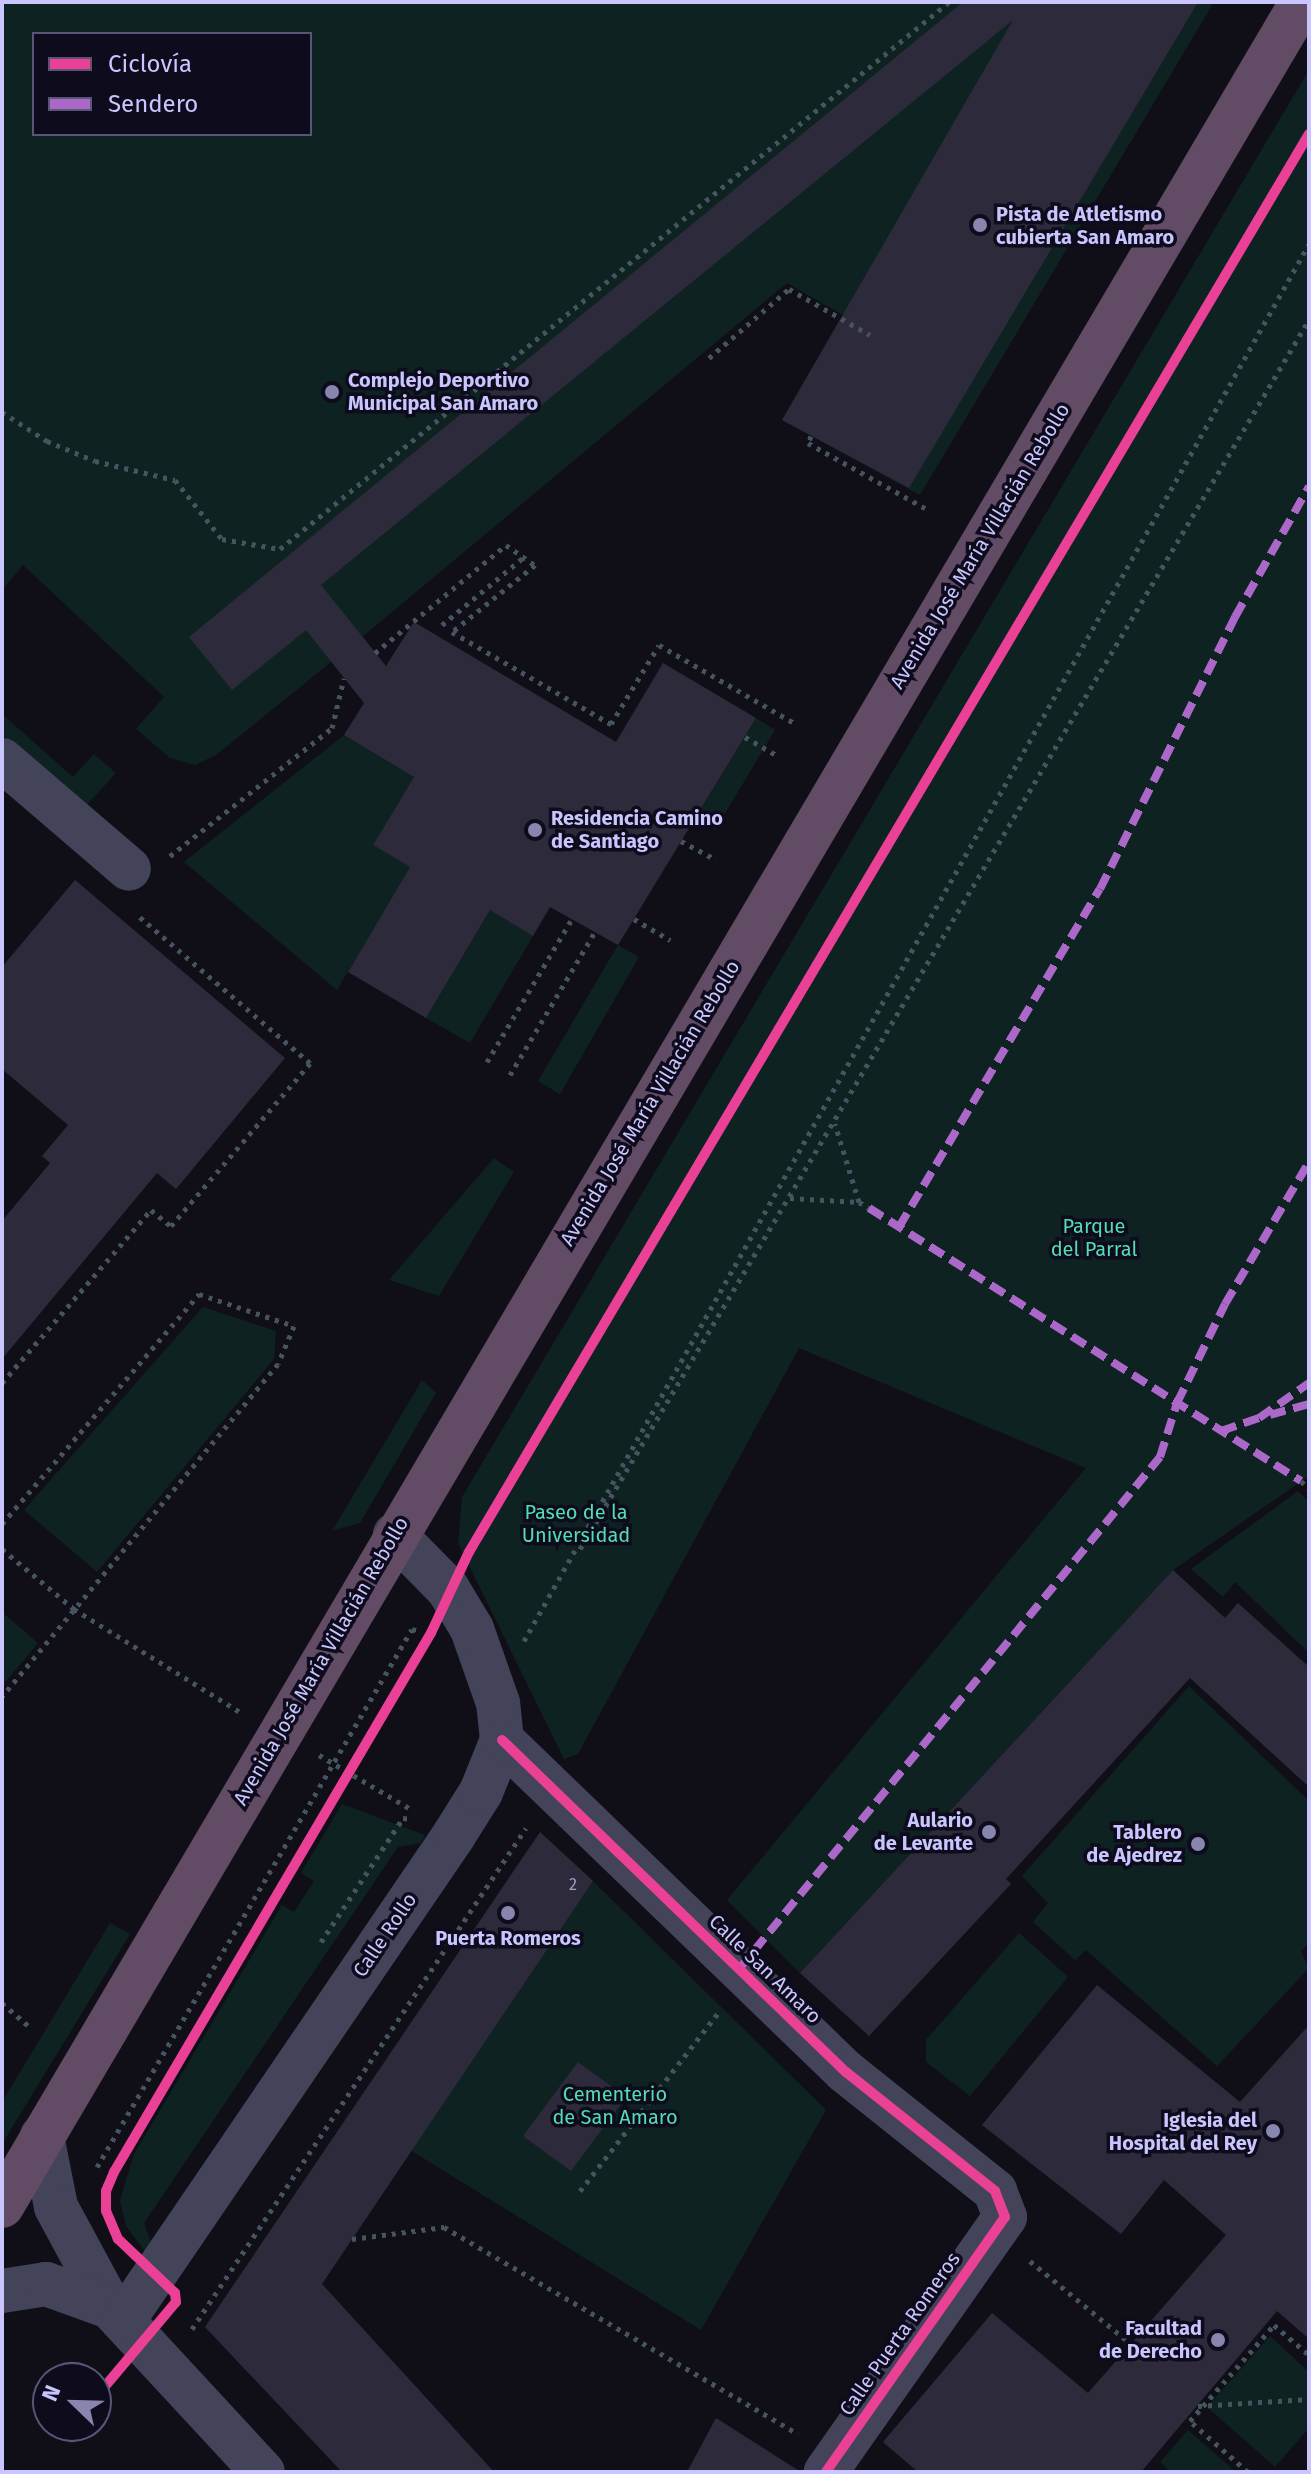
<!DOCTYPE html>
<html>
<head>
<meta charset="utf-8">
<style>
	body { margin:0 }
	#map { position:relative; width:1311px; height:2474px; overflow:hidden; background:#100f18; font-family:"Fira Sans",sans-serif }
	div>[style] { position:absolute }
	.green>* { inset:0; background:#0e2222 }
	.building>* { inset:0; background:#2d2b3b }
	.path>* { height:5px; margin-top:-2.5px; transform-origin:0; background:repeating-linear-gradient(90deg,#45545f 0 4px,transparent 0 10px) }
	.minor>* { height:44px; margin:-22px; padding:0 22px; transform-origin:22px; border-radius:22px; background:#434459 }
	.highway>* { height:44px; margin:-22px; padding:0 22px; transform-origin:22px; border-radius:22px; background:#624b65 }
	.quiet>* { height:8px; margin-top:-4px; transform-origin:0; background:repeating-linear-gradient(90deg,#ac68c9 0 16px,transparent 0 24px) }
	.cycleway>* { height:10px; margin:-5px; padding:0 5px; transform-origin:5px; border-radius:5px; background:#ea4096 }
	.dots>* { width:22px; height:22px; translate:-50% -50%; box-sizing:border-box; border:4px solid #0d0b1c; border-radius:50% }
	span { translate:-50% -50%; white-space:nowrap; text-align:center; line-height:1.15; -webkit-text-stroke:7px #0d0b1c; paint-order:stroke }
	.number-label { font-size:16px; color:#a29fce }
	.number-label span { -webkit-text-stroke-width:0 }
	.poi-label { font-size:20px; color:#c9c6ff; font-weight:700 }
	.left { translate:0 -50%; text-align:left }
	.right { translate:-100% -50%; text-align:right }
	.street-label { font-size:20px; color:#c9c6ff }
	.park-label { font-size:20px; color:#53ddb2 }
	.frame { position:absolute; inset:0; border:4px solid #c9c6ff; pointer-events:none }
	.legend { position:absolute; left:32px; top:32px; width:280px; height:104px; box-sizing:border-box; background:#0d0b1c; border:2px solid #585677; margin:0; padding:10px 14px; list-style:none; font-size:24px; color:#c9c6ff }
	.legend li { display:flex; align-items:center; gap:16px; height:40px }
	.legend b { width:40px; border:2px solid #585677 }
	.north { position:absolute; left:32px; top:2362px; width:80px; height:80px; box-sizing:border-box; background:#0d0b1c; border:2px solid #585677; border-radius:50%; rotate:293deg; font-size:22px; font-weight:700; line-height:32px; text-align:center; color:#c9c6ff }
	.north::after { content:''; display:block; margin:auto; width:28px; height:36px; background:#8886ae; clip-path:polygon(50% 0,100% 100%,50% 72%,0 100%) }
</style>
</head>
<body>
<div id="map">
	<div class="green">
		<div style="clip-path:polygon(evenodd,2px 2px,1214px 2px,920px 495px,782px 420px,843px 315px,787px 283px,362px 637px,216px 755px,195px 765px,170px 758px,136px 729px,164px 697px,23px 565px,2px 590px,2px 2px,34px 34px,310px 34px,310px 134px,34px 134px,34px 34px)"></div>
		<div style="clip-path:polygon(1309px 70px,1309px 1476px,1173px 1570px,800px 1973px,727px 1900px,1086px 1468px,799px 1348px,578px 1754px,564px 1759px,458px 1543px,462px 1497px)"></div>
		<div style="clip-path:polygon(2px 714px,73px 777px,94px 754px,116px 773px,84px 808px,2px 735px)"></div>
		<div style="clip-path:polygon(756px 718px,775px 730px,715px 830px,695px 819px)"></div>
		<div style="clip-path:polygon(344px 735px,414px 777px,373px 845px,410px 867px,337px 990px,184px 862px)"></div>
		<div style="clip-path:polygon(490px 910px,533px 936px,470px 1043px,426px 1018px)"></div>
		<div style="clip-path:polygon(618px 945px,639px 957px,560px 1094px,538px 1081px)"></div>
		<div style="clip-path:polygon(494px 1158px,514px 1172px,439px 1296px,389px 1280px)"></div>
		<div style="clip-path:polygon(203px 1307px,276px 1331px,274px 1359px,97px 1572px,24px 1510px)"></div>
		<div style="clip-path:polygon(422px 1380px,436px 1393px,360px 1523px,332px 1531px)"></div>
		<div style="clip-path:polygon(1298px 1491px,1309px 1502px,1309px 1653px,1235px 1582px,1223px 1597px,1191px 1569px)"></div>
		<div style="clip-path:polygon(2px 1612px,38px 1643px,2px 1686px)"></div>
		<div style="clip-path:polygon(1189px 1686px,1309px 1801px,1309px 1942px,1301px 1952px,1309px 1968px,1217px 2066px,1086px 1950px,1075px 1960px,1033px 1922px,1048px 1903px,1022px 1876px)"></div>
		<div style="clip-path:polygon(342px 1804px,425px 1835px,421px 1843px,398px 1847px,144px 2223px,152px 2245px,146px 2253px,126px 2226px,120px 2200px,134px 2154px,282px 1905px,294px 1912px,314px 1881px,301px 1873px)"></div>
		<div style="clip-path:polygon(593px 1881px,826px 2110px,701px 2330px,410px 2150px)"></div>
		<div style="clip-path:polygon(110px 1923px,130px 1934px,2px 2144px,2px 2102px)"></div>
		<div style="clip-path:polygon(1019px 1933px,1068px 1977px,970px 2096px,926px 2062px,926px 2040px)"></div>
		<div style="clip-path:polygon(1270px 2336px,1309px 2372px,1309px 2428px,1275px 2467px,1207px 2407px)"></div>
		<div style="clip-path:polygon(1188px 2430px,1236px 2472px,1171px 2472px,1160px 2462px)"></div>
	</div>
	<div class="building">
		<div style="clip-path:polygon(963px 2px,1198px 2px,909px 488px,782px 420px,1013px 20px,321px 585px,386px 666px,414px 622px,616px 742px,663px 663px,756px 718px,618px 945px,550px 907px,533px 936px,490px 910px,426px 1018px,348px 972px,410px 867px,373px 845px,414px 777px,344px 735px,364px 703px,306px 630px,232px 690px,189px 637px)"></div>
		<div style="clip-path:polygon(75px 880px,285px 1058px,176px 1189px,157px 1173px,2px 1359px,2px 1221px,50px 1163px,42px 1156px,68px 1125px,2px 1069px,2px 967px)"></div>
		<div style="clip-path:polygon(1173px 1570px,1225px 1618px,1238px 1603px,1309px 1667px,1309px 1787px,1190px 1678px,1006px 1879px,1011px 1884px,869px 2036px,800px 1973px)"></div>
		<div style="clip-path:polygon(540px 1832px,593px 1881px,322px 2284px,494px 2472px,342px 2472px,205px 2327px)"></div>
		<div style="clip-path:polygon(1097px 1985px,1240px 2102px,1309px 2025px,1309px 2339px,1277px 2311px,1141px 2472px,918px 2472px,883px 2442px,992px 2313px,1088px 2393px,1226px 2235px,1164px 2180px,1121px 2234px,982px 2125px)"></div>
		<div style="clip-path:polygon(578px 2062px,626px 2097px,571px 2171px,523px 2136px)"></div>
		<div style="clip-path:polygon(716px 2418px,801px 2472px,687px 2472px)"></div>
	</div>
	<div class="path">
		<div style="left:709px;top:358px;width:106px;rotate:-40.8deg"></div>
		<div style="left:789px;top:289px;width:93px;rotate:29.6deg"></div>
		<div style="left:2px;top:412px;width:54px;rotate:32.8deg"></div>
		<div style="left:47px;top:441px;width:52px;rotate:22.6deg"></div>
		<div style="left:95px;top:461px;width:82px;rotate:13.4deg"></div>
		<div style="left:175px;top:480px;width:75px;rotate:51.5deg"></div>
		<div style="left:222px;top:539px;width:59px;rotate:9.8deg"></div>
		<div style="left:280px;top:549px;width:864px;rotate:-39.27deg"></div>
		<div style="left:811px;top:436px;width:8px;rotate:113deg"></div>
		<div style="left:808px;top:443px;width:134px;rotate:29.1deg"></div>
		<div style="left:442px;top:625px;width:107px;rotate:-39.7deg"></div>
		<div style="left:375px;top:653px;width:170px;rotate:-39.5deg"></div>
		<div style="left:506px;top:545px;width:35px;rotate:35deg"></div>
		<div style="left:535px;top:565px;width:107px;rotate:141.1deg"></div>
		<div style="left:452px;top:632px;width:184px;rotate:30.1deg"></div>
		<div style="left:611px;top:724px;width:92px;rotate:-58.7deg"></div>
		<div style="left:659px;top:645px;width:158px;rotate:30deg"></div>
		<div style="left:745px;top:737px;width:38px;rotate:30deg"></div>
		<div style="left:681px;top:841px;width:40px;rotate:28deg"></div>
		<div style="left:170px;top:856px;width:206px;rotate:-38.3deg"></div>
		<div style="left:332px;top:728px;width:51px;rotate:-76.5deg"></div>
		<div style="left:634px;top:919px;width:42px;rotate:30.3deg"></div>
		<div style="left:487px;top:1062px;width:166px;rotate:-59.3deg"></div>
		<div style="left:510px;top:1075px;width:166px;rotate:-59.3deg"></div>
		<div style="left:790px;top:1198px;width:69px;rotate:3.3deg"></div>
		<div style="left:859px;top:1202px;width:82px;rotate:-107.1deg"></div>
		<div style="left:859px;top:1202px;width:12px;rotate:31deg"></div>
		<div style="left:2px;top:1383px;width:228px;rotate:-49.3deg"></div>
		<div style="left:151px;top:1210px;width:26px;rotate:39deg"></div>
		<div style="left:171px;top:1226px;width:214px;rotate:-49.5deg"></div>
		<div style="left:310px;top:1063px;width:229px;rotate:-139.4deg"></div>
		<div style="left:1301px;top:1481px;width:11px;rotate:45deg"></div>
		<div style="left:2px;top:1524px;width:303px;rotate:-49.4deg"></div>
		<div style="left:199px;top:1294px;width:100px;rotate:18.6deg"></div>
		<div style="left:294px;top:1326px;width:41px;rotate:112.8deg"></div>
		<div style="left:278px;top:1364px;width:433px;rotate:129.7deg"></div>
		<div style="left:2px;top:1549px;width:94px;rotate:39.8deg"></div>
		<div style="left:74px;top:1609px;width:195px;rotate:31.8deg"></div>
		<div style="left:580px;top:1549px;width:1429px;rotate:-59.33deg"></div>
		<div style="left:524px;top:1641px;width:1602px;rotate:-60.67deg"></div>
		<div style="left:319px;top:1755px;width:110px;rotate:30.5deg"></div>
		<div style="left:321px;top:1942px;width:149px;rotate:-56.5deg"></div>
		<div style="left:403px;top:1818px;width:9px;rotate:6deg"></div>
		<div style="left:2px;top:2003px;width:35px;rotate:41deg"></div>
		<div style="left:97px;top:2167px;width:623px;rotate:-59.65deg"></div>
		<div style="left:412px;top:1629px;width:6px;rotate:18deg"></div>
		<div style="left:580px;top:2191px;width:227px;rotate:-52.2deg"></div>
		<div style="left:352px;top:2239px;width:93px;rotate:-7.4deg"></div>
		<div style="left:444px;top:2227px;width:410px;rotate:30.3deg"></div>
		<div style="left:1030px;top:2261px;width:131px;rotate:39.4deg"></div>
		<div style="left:192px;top:2329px;width:602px;rotate:-56.31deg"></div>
		<div style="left:1198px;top:2406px;width:111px;rotate:-3.6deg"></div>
		<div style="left:1248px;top:2472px;width:77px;rotate:-138.7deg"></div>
		<div style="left:1190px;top:2421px;width:128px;rotate:-48.8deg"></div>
		<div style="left:1274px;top:2325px;width:46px;rotate:40.6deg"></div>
	</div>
	<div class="minor">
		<div style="left:2px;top:760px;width:167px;rotate:40.6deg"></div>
		<div style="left:502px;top:1740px;width:478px;rotate:44deg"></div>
		<div style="left:846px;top:2072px;width:191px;rotate:38.6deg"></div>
		<div style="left:995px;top:2191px;width:28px;rotate:69deg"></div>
		<div style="left:1005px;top:2217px;width:312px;rotate:125.1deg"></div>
		<div style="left:42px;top:2136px;width:72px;rotate:78.8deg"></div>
		<div style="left:56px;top:2207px;width:114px;rotate:61.6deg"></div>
		<div style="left:110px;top:2307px;width:225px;rotate:47.2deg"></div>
		<div style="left:2px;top:2291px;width:45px;rotate:-9deg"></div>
		<div style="left:46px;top:2284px;width:68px;rotate:19.8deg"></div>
		<div style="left:123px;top:2321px;width:588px;rotate:-55.74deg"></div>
		<div style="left:454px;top:1835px;width:51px;rotate:-57.9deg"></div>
		<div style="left:481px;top:1792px;width:56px;rotate:-68deg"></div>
		<div style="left:502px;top:1740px;width:37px;rotate:-96deg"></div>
		<div style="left:498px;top:1703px;width:78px;rotate:-109.4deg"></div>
		<div style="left:472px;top:1629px;width:47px;rotate:-121deg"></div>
		<div style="left:448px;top:1589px;width:76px;rotate:-134.5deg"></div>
	</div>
	<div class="highway">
		<div style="left:2px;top:2206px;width:2559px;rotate:-59.47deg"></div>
	</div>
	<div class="quiet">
		<div style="left:869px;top:1208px;width:511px;rotate:32.29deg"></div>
		<div style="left:899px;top:1227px;width:393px;rotate:-59.3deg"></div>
		<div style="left:1100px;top:889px;width:304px;rotate:-63.6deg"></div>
		<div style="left:1235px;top:617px;width:150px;rotate:-60.4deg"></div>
		<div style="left:1270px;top:1415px;width:41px;rotate:-15.8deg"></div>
		<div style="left:1221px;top:1431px;width:40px;rotate:-18.9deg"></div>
		<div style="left:1259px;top:1418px;width:61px;rotate:-35deg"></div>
		<div style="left:739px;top:1969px;width:663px;rotate:-50.57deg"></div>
		<div style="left:1160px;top:1457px;width:57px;rotate:-72.5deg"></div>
		<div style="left:1177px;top:1403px;width:110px;rotate:-64.1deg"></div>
		<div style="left:1225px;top:1304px;width:165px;rotate:-59.4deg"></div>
	</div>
	<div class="cycleway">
		<div style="left:502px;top:1740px;width:478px;rotate:44deg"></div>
		<div style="left:846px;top:2072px;width:191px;rotate:38.6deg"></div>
		<div style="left:995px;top:2191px;width:28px;rotate:69deg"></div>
		<div style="left:1005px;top:2217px;width:312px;rotate:125.1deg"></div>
		<div style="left:96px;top:2397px;width:124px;rotate:-49.9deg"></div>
		<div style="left:176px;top:2302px;width:9px;rotate:-96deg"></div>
		<div style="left:175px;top:2293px;width:79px;rotate:-136.5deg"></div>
		<div style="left:118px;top:2239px;width:30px;rotate:-113deg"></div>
		<div style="left:106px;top:2211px;width:20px;rotate:-90deg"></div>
		<div style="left:106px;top:2191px;width:21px;rotate:-67deg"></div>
		<div style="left:114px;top:2172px;width:625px;rotate:-59.54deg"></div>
		<div style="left:431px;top:1633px;width:89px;rotate:-64.9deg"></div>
		<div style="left:469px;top:1552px;width:1648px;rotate:-59.36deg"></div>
	</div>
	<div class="dots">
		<div style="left:980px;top:225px;background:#8886ae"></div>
		<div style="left:332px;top:392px;background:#8886ae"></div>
		<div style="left:535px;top:830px;background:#8886ae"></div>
		<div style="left:989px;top:1832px;background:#8886ae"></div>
		<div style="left:1198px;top:1844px;background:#8886ae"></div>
		<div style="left:508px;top:1913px;background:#8886ae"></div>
		<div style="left:1273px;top:2131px;background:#8886ae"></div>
		<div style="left:1218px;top:2340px;background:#8886ae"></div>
	</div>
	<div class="number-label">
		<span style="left:573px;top:1885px">2</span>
	</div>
	<div class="poi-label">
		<span class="left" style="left:996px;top:226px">Pista de Atletismo<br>cubierta San Amaro</span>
		<span class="left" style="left:348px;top:392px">Complejo Deportivo<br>Municipal San Amaro</span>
		<span class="left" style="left:551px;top:830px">Residencia Camino<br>de Santiago</span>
		<span class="right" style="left:973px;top:1832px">Aulario<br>de Levante</span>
		<span class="right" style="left:1182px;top:1844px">Tablero<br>de Ajedrez</span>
		<span style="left:508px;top:1938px">Puerta Romeros</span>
		<span class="right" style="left:1257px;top:2132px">Iglesia del<br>Hospital del Rey</span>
		<span class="right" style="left:1202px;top:2340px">Facultad<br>de Derecho</span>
	</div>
	<div class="street-label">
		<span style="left:980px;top:546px;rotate:-59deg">Avenida José María Villacián Rebollo</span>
		<span style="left:650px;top:1103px;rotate:-59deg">Avenida José María Villacián Rebollo</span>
		<span style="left:321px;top:1661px;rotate:-60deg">Avenida José María Villacián Rebollo</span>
		<span style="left:385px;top:1935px;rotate:-56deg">Calle Rollo</span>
		<span style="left:765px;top:1969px;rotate:44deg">Calle San Amaro</span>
		<span style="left:900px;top:2334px;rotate:-55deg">Calle Puerta Romeros</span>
	</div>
	<div class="park-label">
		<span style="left:1094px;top:1238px">Parque<br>del Parral</span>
		<span style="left:576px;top:1524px">Paseo de la<br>Universidad</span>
		<span style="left:615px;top:2106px">Cementerio<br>de San Amaro</span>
	</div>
	<div class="frame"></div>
	<ul class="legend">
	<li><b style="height:10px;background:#ea4096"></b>Ciclovía</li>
	<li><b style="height:10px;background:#ac68c9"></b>Sendero</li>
	</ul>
	<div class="north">N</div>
</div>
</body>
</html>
